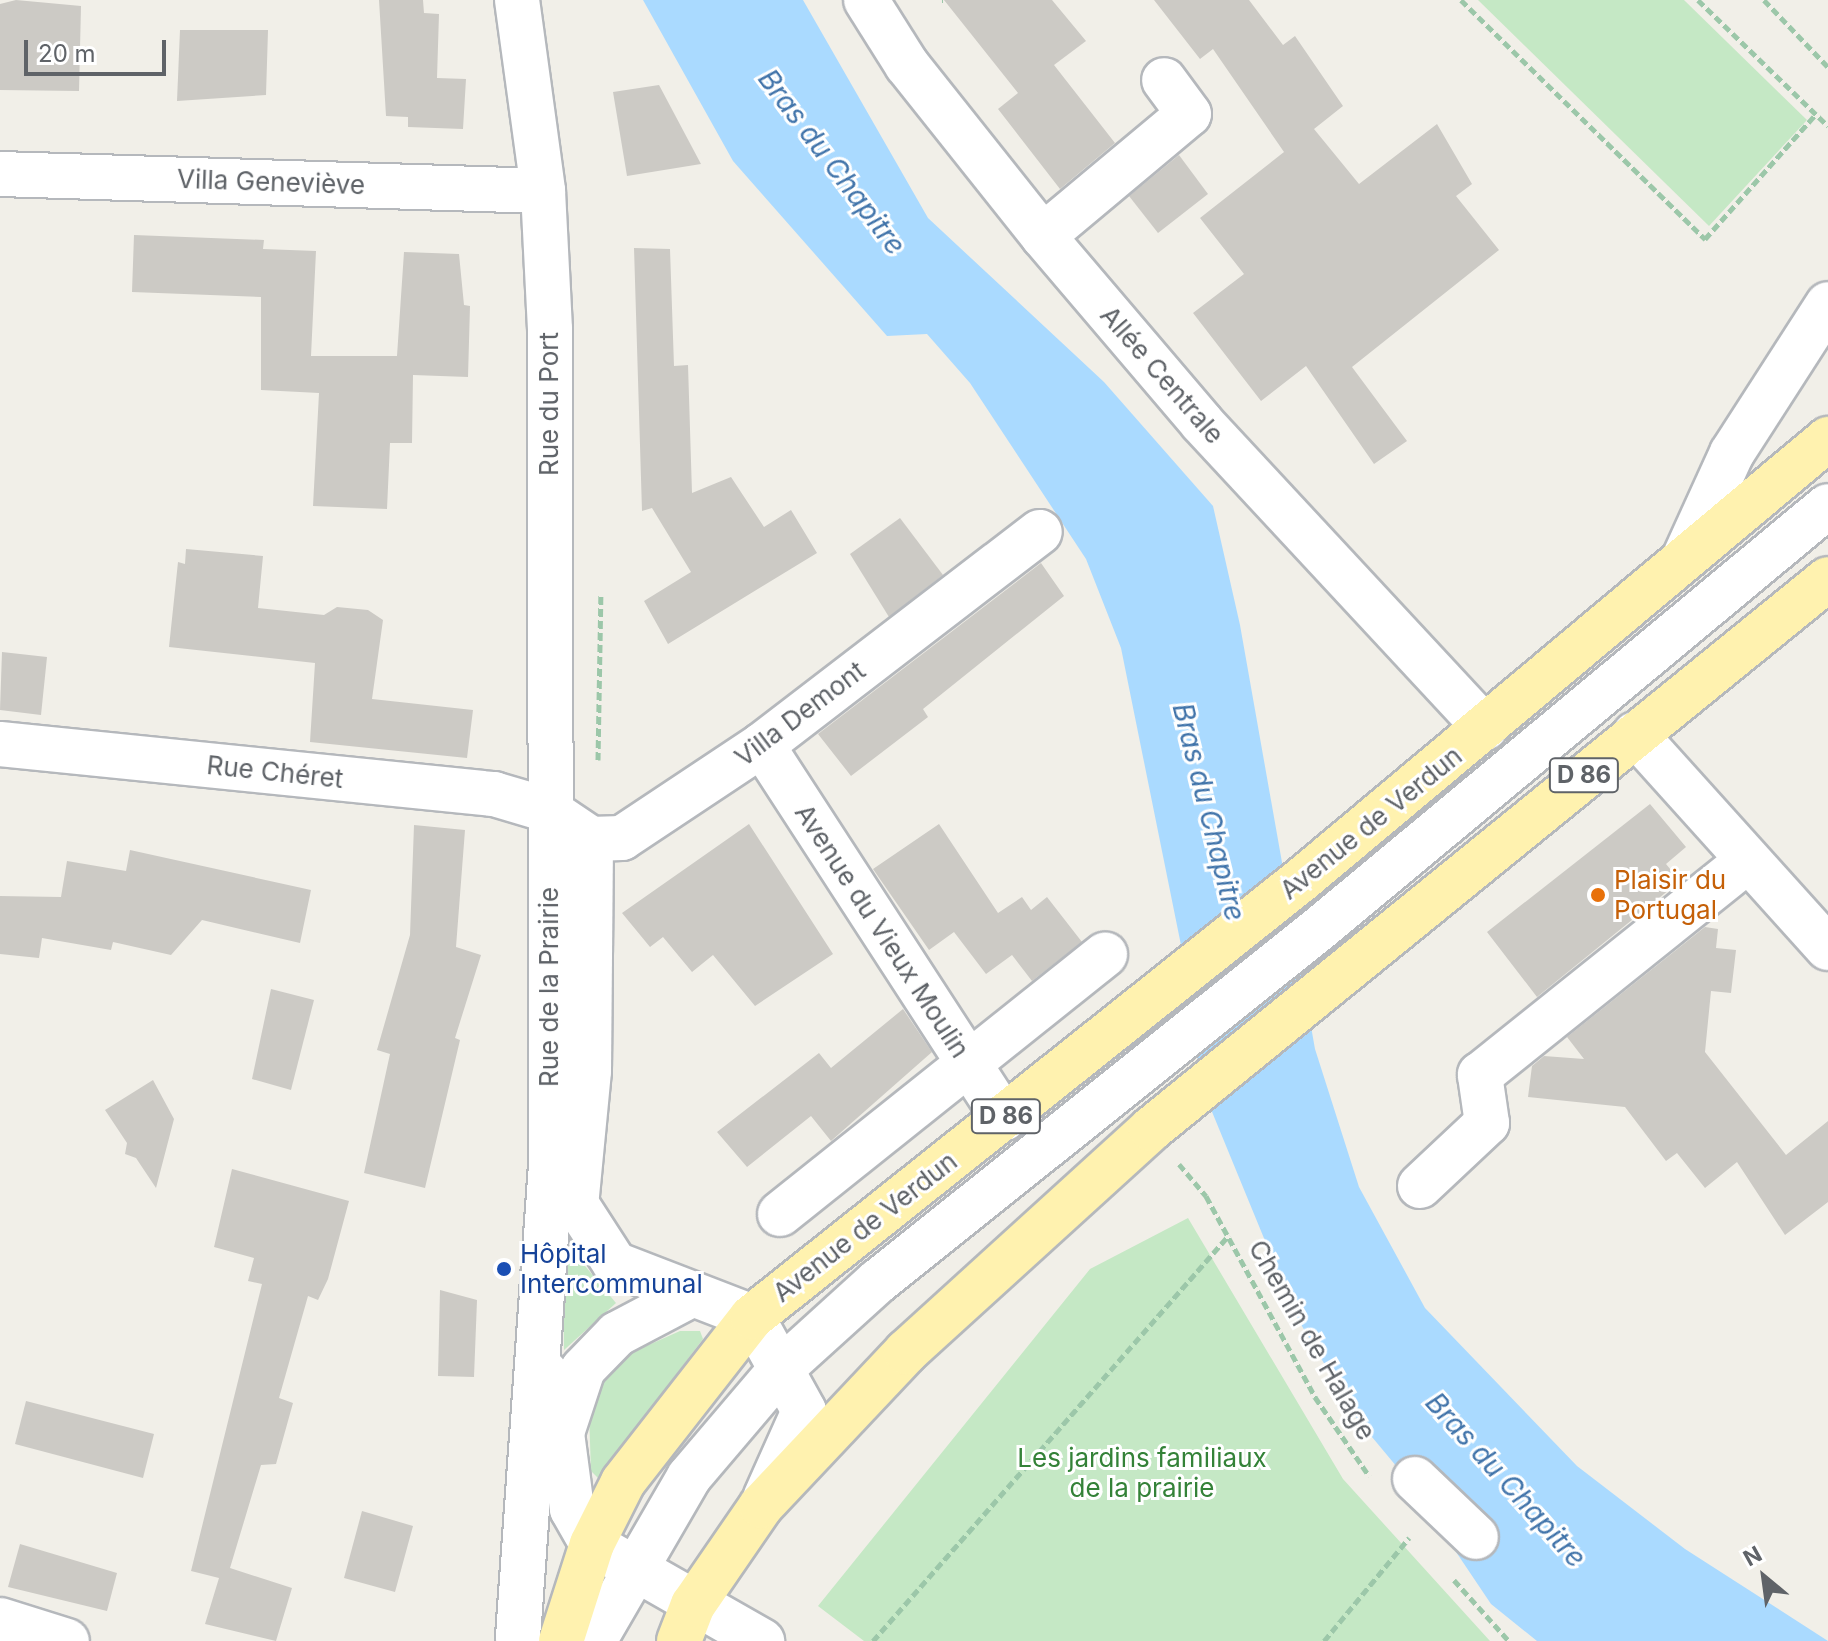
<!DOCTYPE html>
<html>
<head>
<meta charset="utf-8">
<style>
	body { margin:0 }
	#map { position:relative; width:1828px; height:1641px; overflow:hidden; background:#f1efe8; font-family:Inter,sans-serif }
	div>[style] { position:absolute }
	.green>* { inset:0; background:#c5e8c5 }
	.water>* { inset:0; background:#aadaff }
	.building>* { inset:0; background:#cccac5 }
	.path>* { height:5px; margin-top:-2.5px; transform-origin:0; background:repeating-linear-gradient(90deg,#9cc7a9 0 8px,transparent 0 12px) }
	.roads { filter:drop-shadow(2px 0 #b5b8bc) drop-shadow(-2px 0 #b5b8bc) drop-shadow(0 2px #b5b8bc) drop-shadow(0 -2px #b5b8bc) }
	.minor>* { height:44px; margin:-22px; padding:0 22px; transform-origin:22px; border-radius:22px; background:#fff }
	.major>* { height:44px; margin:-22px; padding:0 22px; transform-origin:22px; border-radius:22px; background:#fff2af }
	.dots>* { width:22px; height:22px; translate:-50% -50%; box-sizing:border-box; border:4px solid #fff; border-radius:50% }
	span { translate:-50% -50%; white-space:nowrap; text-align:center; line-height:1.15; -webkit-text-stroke:6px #fff; paint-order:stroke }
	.shield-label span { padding:2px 6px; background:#fff; border:2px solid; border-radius:6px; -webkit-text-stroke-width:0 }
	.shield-label { font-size:24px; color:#5f6368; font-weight:700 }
	.street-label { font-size:26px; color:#5f6368 }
	.food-label { font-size:26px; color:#c56008 }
	.left { translate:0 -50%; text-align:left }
	.transit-label { font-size:26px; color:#164399 }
	.park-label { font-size:26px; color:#348238 }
	.water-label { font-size:28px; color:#4174aa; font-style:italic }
	.north { position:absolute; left:1724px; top:1537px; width:80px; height:80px; -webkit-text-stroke:6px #fff; paint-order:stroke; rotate:331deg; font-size:22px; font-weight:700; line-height:32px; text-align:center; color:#5f6368 }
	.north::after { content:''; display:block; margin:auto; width:28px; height:36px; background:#5f6368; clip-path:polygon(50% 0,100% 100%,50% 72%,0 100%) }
	.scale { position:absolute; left:24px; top:40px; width:142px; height:36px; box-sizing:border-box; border:4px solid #5f6368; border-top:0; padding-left:10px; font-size:24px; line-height:28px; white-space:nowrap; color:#5f6368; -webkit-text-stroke:6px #fff; paint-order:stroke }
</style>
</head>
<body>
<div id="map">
	<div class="green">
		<div style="clip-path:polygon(1478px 0,1684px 0,1807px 120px,1709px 226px)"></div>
		<div style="clip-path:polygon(1188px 1218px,1343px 1479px,1490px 1641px,864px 1641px,818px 1606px,1090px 1269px)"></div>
		<div style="clip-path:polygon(570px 1248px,616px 1303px,564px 1350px,563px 1250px)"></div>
		<div style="clip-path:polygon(680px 1331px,700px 1331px,703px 1339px,598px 1478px,591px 1471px,589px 1413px,600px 1384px,626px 1355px)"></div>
	</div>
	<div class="water">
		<div style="clip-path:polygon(643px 0,803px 0,928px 218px,1104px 382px,1213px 506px,1240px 625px,1315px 1049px,1359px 1187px,1425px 1308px,1577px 1466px,1685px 1549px,1828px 1641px,1537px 1641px,1491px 1604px,1407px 1479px,1357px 1419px,1296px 1316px,1201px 1085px,1185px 965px,1121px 648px,1086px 559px,970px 383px,927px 334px,887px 336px,733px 161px)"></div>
	</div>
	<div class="building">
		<div style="clip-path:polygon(16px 0,81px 6px,79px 91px,0 90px,0 4px)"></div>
		<div style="clip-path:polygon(379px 0,423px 0,424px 13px,439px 14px,437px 78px,466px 79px,463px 129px,408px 127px,408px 117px,386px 116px)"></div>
		<div style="clip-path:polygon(944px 0,1052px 0,1086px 41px,1054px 65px,1115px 143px,1060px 189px,998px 109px,1018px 93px)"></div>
		<div style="clip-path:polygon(1154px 0,1249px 0,1283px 45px,1295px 36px,1343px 106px,1314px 129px,1359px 184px,1437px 124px,1472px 184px,1456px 196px,1499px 250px,1352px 367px,1407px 441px,1374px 464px,1306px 366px,1261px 401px,1193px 313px,1244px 274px,1200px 218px,1284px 152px,1213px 49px,1200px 59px)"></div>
		<div style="clip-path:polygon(180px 30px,268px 30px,266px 95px,177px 101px)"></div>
		<div style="clip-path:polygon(659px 85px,701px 164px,627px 176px,613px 92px)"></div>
		<div style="clip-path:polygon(1179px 155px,1208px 194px,1158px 233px,1129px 196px)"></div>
		<div style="clip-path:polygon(134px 235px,264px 240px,263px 249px,316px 251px,311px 356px,397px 356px,404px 252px,459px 254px,464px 305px,470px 306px,468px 377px,413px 375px,412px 443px,390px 443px,387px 509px,313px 506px,319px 393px,261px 390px,261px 297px,132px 292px)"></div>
		<div style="clip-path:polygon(634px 248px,670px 249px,674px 366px,688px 365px,692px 493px,731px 477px,764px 527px,791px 510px,817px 553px,668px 644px,644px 601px,691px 572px,652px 508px,642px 511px)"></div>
		<div style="clip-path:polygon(900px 518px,943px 575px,889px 617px,850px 554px)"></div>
		<div style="clip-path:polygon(186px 549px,263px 556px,258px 608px,324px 615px,337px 607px,368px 610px,383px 620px,372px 699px,473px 710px,467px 758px,310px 742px,315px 663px,169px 647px,178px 562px,185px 564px)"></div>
		<div style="clip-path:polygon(1041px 563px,1064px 596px,923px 709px,928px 717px,851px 776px,818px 734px)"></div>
		<div style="clip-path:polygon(2px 652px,47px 657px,41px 715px,0 710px)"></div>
		<div style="clip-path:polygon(1650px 804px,1686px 847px,1666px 864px,1680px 881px,1537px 997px,1487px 932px)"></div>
		<div style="clip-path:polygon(749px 824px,833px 954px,755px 1006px,713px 955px,692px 972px,663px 937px,650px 947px,622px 913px)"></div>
		<div style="clip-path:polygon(939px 824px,998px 913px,1022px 897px,1031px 910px,1047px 897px,1082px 942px,1032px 981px,1012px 955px,986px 974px,954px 932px,929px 950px,873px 869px)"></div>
		<div style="clip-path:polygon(414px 825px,465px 830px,456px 947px,481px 955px,455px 1038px,460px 1040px,425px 1188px,364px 1173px,390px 1054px,377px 1050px,410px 935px)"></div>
		<div style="clip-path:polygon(130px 850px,311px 890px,300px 943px,202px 920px,171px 955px,113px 942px,111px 950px,42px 938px,39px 958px,0 954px,0 896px,61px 897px,67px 861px,126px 871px)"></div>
		<div style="clip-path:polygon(1705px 927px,1718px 929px,1716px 948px,1736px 950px,1731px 993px,1711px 991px,1705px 1052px,1786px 1155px,1828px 1121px,1828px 1202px,1785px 1235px,1737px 1162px,1705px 1188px,1677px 1153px,1666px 1161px,1625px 1107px,1528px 1097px,1532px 1066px,1544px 1056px,1584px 1059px,1567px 1037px)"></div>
		<div style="clip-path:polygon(271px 989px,314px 1000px,291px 1090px,252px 1079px)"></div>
		<div style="clip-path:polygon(903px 1009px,932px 1052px,831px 1141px,811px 1116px,747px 1167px,717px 1132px,819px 1053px,831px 1068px)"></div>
		<div style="clip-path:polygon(153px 1080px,174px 1119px,156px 1188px,136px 1158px,125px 1154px,127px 1143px,105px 1110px)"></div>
		<div style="clip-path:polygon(232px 1169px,349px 1201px,328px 1279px,318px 1300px,308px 1296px,279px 1398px,293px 1403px,276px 1464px,261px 1465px,230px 1568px,292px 1588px,276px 1641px,205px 1624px,219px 1578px,191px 1571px,262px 1284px,248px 1281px,254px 1258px,214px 1247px)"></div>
		<div style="clip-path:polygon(440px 1290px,477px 1300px,474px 1377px,438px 1376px)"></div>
		<div style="clip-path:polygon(26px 1401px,154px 1434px,143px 1478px,15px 1444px)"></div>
		<div style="clip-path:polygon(362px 1511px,413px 1526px,395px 1592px,344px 1578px)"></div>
		<div style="clip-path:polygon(20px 1544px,117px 1573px,107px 1611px,8px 1587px)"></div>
	</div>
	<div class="path">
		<div style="left:942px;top:0;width:1px"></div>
		<div style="left:1461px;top:0;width:342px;rotate:44.4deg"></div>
		<div style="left:1705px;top:239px;width:167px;rotate:-48.4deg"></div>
		<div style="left:1698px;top:0;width:181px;rotate:44.1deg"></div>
		<div style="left:1764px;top:0;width:93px;rotate:46.3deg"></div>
		<div style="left:598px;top:760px;width:166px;rotate:-89deg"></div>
		<div style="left:1179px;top:1164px;width:42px;rotate:49.8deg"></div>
		<div style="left:1206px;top:1196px;width:229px;rotate:61.5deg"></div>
		<div style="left:1315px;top:1397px;width:96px;rotate:55.6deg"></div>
		<div style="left:1454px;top:1580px;width:82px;rotate:48deg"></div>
		<div style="left:873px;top:1641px;width:540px;rotate:-48.75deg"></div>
		<div style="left:1324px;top:1641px;width:134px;rotate:-50.5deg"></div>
	</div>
	<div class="roads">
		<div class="minor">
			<div style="left:517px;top:0;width:193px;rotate:82.2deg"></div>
			<div style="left:543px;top:191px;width:138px;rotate:87.1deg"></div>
			<div style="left:550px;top:329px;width:836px;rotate:89.93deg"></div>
			<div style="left:551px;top:1165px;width:477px;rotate:94deg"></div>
			<div style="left:866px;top:0;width:77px;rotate:57.8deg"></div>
			<div style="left:907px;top:65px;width:218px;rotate:51.5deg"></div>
			<div style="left:1043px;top:236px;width:245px;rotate:49.6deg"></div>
			<div style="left:1202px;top:423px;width:416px;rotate:47.1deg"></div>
			<div style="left:0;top:174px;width:543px;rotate:1.79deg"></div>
			<div style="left:1043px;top:236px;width:190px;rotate:-39.9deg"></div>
			<div style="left:1189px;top:114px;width:42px;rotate:-126.3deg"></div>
			<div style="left:1685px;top:556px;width:113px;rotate:-65.5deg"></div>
			<div style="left:1732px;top:453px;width:177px;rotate:-57.2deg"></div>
			<div style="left:1635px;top:734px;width:288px;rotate:48deg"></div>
			<div style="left:0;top:744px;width:497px;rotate:5.8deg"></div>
			<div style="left:494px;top:794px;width:56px;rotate:16.5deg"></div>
			<div style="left:548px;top:810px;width:52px;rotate:34deg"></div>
			<div style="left:591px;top:839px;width:31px;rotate:-2deg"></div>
			<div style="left:622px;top:838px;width:168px;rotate:-33.6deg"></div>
			<div style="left:762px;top:745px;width:350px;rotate:-37.5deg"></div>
			<div style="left:762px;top:745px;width:445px;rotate:57deg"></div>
			<div style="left:551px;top:1165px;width:118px;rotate:57.1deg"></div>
			<div style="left:615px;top:1264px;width:147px;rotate:21.1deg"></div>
			<div style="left:752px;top:1317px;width:107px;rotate:61deg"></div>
			<div style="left:804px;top:1411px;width:95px;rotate:114.1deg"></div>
			<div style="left:1420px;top:1186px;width:92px;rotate:-43.2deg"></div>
			<div style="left:1487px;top:1123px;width:49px;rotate:-98.3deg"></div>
			<div style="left:1480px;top:1075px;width:342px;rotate:-38.7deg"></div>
			<div style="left:576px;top:1206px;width:136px;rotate:-84.5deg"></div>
			<div style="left:589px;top:1071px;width:232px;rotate:-89.5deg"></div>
			<div style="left:780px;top:1214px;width:416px;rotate:-38.6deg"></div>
			<div style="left:545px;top:1372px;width:63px;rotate:74.4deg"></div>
			<div style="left:562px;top:1433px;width:77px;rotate:82.5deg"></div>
			<div style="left:572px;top:1509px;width:40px;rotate:60.3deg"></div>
			<div style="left:592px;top:1544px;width:196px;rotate:29.7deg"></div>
			<div style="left:562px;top:1433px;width:67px;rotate:-71.8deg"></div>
			<div style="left:583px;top:1369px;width:49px;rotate:-45.8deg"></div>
			<div style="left:617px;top:1334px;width:81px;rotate:-27.8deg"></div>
			<div style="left:1415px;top:1479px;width:84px;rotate:43.6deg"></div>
			<div style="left:0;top:1620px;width:70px;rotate:17.4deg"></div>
			<div style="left:594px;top:1641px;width:190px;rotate:-59.9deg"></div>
			<div style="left:689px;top:1477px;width:142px;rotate:-49.6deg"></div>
			<div style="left:781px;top:1369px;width:130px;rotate:-42.2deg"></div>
			<div style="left:877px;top:1282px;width:567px;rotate:-38.63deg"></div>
			<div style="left:1320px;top:928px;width:660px;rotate:-39.72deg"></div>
		</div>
		<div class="major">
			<div style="left:561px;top:1641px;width:102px;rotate:-72.3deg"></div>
			<div style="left:592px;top:1544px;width:69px;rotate:-63.4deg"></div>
			<div style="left:623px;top:1482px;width:209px;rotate:-52deg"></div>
			<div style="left:752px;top:1317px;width:700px;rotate:-38.51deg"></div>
			<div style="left:1300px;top:881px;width:689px;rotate:-39.93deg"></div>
			<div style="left:679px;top:1641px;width:39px;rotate:-69deg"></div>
			<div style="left:693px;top:1605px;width:120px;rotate:-55.5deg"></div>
			<div style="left:761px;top:1506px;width:212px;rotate:-46.7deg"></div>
			<div style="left:906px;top:1352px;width:331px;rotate:-42.3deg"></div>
			<div style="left:1151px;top:1129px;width:872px;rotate:-39.09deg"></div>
		</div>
	</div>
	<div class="dots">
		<div style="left:1598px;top:895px;background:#e8710a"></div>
		<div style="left:504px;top:1269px;background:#1a4fb4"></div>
	</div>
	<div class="shield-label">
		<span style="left:1584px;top:775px">D 86</span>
		<span style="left:1006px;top:1116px">D 86</span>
	</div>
	<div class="street-label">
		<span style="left:271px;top:182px;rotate:2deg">Villa Geneviève</span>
		<span style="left:1162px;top:375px;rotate:49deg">Allée Centrale</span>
		<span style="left:549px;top:404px;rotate:-90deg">Rue du Port</span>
		<span style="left:800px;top:714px;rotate:-37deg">Villa Demont</span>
		<span style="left:275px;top:772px;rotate:6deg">Rue Chéret</span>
		<span style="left:1371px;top:823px;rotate:-39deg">Avenue de Verdun</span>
		<span style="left:882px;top:931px;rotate:57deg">Avenue du Vieux Moulin</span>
		<span style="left:549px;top:987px;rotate:-90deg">Rue de la Prairie</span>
		<span style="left:865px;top:1227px;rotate:-38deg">Avenue de Verdun</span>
		<span style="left:1312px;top:1340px;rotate:60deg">Chemin de Halage</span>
	</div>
	<div class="food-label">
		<span class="left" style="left:1614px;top:895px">Plaisir du<br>Portugal</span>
	</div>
	<div class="transit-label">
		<span class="left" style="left:520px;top:1269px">Hôpital<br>Intercommunal</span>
	</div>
	<div class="park-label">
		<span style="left:1142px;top:1473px">Les jardins familiaux<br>de la prairie</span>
	</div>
	<div class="water-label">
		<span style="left:832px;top:162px;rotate:53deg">Bras du Chapitre</span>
		<span style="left:1209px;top:812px;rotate:76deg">Bras du Chapitre</span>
		<span style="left:1506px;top:1480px;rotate:48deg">Bras du Chapitre</span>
	</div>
	<div class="north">N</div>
	<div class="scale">20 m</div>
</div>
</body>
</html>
